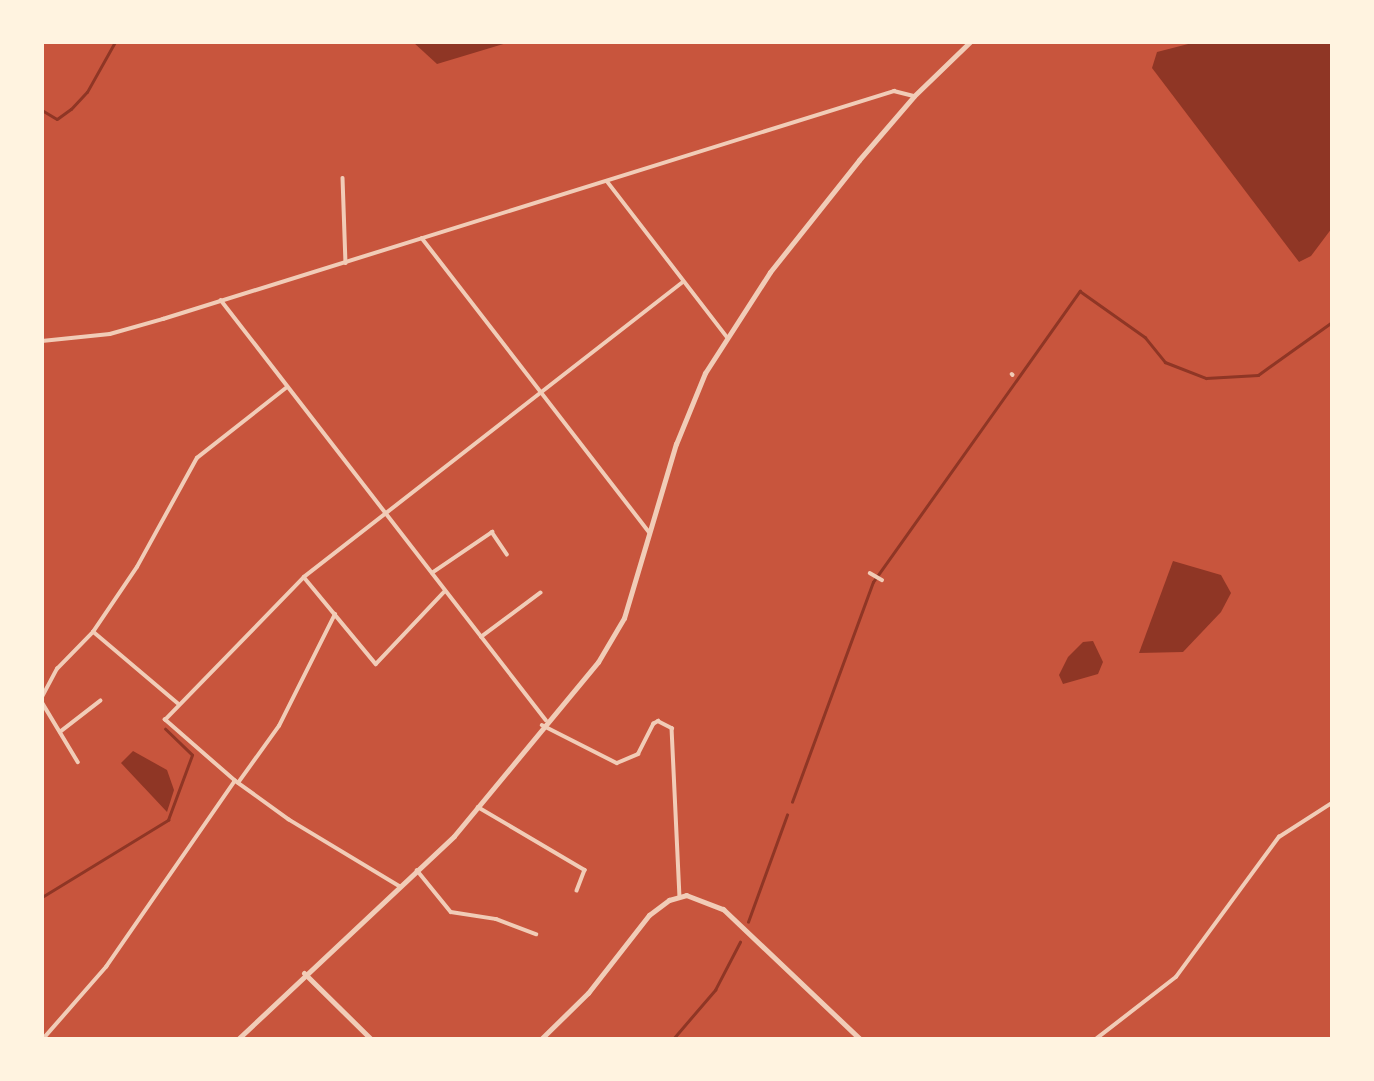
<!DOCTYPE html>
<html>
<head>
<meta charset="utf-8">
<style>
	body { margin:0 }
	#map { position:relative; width:1374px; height:1081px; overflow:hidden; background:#c8553d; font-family:Rubik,sans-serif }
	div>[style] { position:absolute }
	.water>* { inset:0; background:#8f3625 }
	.stream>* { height:2.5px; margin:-1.25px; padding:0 1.25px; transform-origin:1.25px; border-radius:1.25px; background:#8f3625 }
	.minor>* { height:3.5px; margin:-1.75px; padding:0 1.75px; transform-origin:1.75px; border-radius:1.75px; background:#f1ccb7 }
	.tertiary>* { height:5px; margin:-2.5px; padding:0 2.5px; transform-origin:2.5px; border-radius:2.5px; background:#f1ccb7 }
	span { translate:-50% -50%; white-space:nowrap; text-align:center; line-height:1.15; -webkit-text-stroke:5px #fff3e0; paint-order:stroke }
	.frame { position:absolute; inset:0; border:44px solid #fff3e0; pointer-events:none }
</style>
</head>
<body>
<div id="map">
	<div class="water">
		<div style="clip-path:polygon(413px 42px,510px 42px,437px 64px)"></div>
		<div style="clip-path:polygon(1196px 42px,1332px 42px,1332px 228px,1311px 256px,1299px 262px,1152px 68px,1157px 52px)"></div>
		<div style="clip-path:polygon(1173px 561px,1221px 575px,1231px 593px,1221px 612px,1183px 652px,1139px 653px)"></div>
		<div style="clip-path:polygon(1093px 641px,1103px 662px,1098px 674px,1063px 684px,1059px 675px,1068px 657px,1083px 642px)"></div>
		<div style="clip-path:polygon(133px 751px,167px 770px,174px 790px,167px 812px,121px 763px)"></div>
	</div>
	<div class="stream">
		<div style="left:42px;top:110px;width:17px;rotate:31deg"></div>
		<div style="left:57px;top:119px;width:17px;rotate:-36deg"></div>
		<div style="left:71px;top:109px;width:23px;rotate:-47deg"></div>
		<div style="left:87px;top:92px;width:57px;rotate:-60.8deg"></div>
		<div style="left:792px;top:802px;width:234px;rotate:-69.8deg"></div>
		<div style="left:873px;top:582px;width:357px;rotate:-54.6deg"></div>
		<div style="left:1080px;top:291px;width:80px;rotate:35.3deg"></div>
		<div style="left:1145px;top:337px;width:32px;rotate:51deg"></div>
		<div style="left:1165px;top:362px;width:44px;rotate:21.3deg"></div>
		<div style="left:1206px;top:378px;width:52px;rotate:-3.3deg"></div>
		<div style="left:1258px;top:375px;width:91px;rotate:-35.6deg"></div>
		<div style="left:42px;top:897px;width:148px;rotate:-31.4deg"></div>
		<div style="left:168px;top:820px;width:69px;rotate:-69.7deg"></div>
		<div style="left:192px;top:755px;width:37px;rotate:-136deg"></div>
		<div style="left:748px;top:922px;width:114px;rotate:-70deg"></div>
		<div style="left:673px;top:1039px;width:65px;rotate:-49.4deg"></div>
		<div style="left:715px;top:990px;width:54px;rotate:-62.5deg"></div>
	</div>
	<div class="minor">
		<div style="left:343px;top:178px;width:85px;rotate:88deg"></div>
		<div style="left:607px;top:181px;width:197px;rotate:52.4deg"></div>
		<div style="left:422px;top:238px;width:373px;rotate:52.3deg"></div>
		<div style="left:221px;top:300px;width:531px;rotate:52.27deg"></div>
		<div style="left:42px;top:341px;width:68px;rotate:-5.9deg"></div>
		<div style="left:110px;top:334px;width:55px;rotate:-15.8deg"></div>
		<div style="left:163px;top:319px;width:766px;rotate:-17.32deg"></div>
		<div style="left:894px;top:91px;width:21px;rotate:14deg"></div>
		<div style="left:1012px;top:374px;width:1px;rotate:45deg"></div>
		<div style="left:432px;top:573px;width:73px;rotate:-34.3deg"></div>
		<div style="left:492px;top:532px;width:27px;rotate:56deg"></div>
		<div style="left:870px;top:573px;width:14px;rotate:30deg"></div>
		<div style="left:304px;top:577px;width:113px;rotate:50.4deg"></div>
		<div style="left:376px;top:664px;width:100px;rotate:-46.6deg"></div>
		<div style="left:481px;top:637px;width:74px;rotate:-36.7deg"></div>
		<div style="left:42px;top:697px;width:32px;rotate:-62deg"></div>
		<div style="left:57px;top:669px;width:52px;rotate:-45.8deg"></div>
		<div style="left:42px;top:702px;width:70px;rotate:59deg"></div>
		<div style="left:178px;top:704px;width:111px;rotate:-139.7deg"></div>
		<div style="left:93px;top:632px;width:78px;rotate:-55.9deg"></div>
		<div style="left:137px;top:567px;width:124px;rotate:-61.2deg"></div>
		<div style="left:197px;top:458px;width:113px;rotate:-38.2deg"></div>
		<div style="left:542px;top:725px;width:84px;rotate:26.9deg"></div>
		<div style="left:617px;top:763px;width:23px;rotate:-23deg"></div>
		<div style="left:638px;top:754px;width:34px;rotate:-63deg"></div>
		<div style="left:653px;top:724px;width:6px;rotate:-31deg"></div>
		<div style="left:658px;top:721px;width:16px;rotate:27deg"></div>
		<div style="left:672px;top:728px;width:168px;rotate:87.3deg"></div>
		<div style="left:60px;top:732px;width:51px;rotate:-37.8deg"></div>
		<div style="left:238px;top:783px;width:70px;rotate:-54.3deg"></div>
		<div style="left:279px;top:726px;width:125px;rotate:-63.4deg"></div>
		<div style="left:478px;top:807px;width:124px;rotate:30.5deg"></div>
		<div style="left:585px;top:870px;width:22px;rotate:111deg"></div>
		<div style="left:417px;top:870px;width:54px;rotate:51deg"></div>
		<div style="left:451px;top:912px;width:46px;rotate:8.8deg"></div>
		<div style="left:496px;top:919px;width:43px;rotate:20.6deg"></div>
		<div style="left:400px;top:887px;width:130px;rotate:-148.9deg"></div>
		<div style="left:289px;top:820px;width:67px;rotate:-144.2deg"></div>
		<div style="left:235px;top:781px;width:93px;rotate:-138.9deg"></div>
		<div style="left:165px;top:720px;width:199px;rotate:-45.8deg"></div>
		<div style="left:304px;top:577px;width:480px;rotate:-37.9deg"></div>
		<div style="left:43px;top:1039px;width:96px;rotate:-48.8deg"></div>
		<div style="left:106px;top:967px;width:226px;rotate:-55.3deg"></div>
		<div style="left:1096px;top:1039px;width:101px;rotate:-37.8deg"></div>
		<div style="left:1176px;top:977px;width:174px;rotate:-53.7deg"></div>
		<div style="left:1279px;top:837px;width:63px;rotate:-32.7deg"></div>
	</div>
	<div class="tertiary">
		<div style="left:304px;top:973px;width:94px;rotate:44.6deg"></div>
		<div style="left:238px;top:1039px;width:296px;rotate:-43.2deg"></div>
		<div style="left:454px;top:836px;width:226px;rotate:-50.4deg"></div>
		<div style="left:598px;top:662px;width:51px;rotate:-59.4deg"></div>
		<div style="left:624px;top:618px;width:182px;rotate:-73.4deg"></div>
		<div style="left:676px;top:444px;width:77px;rotate:-67.8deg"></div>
		<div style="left:705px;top:373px;width:120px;rotate:-57.2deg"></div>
		<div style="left:770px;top:272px;width:143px;rotate:-51.5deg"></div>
		<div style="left:859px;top:160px;width:84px;rotate:-49.3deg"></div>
		<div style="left:914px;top:96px;width:78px;rotate:-44deg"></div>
		<div style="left:541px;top:1039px;width:66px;rotate:-44.4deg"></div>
		<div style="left:588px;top:993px;width:99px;rotate:-52deg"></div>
		<div style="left:649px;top:915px;width:25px;rotate:-37deg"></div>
		<div style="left:669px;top:900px;width:18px;rotate:-16deg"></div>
		<div style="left:686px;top:895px;width:40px;rotate:21deg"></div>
		<div style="left:723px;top:909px;width:189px;rotate:43.5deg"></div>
	</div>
	<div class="frame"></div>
</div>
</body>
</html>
